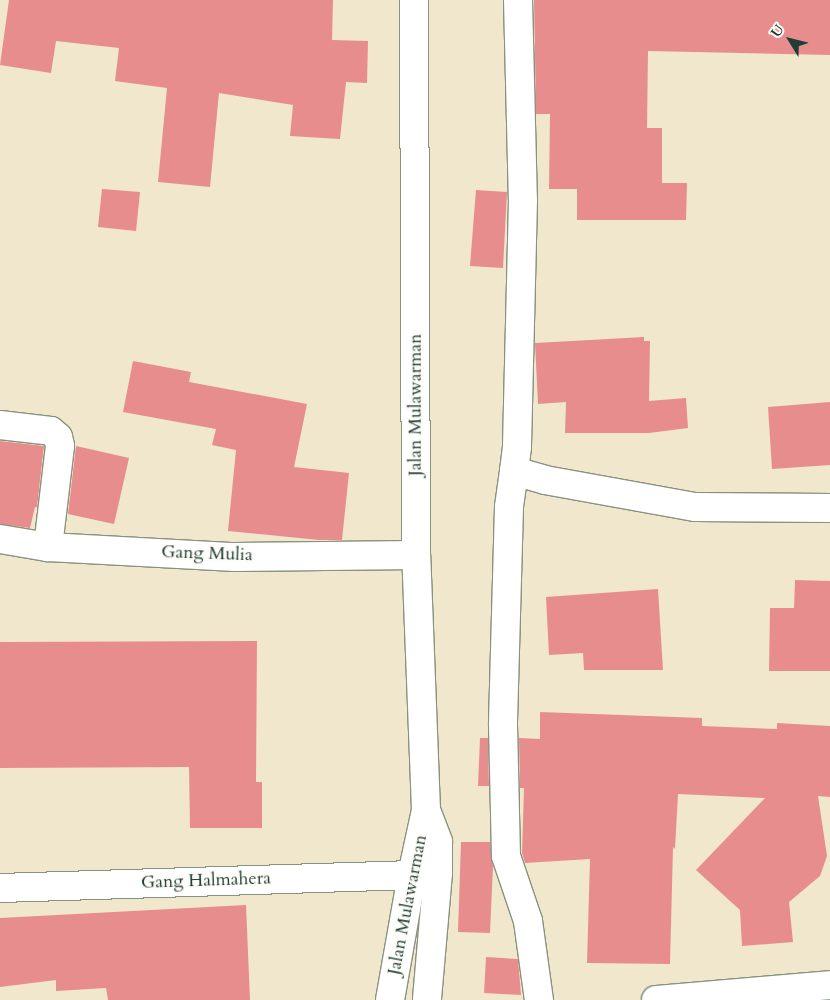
<!DOCTYPE html>
<html>
<head>
<meta charset="utf-8">
<style>
	body { margin:0 }
	#map { position:relative; width:830px; height:1000px; overflow:hidden; background:#f1e7cd; font-family:Cardo,serif }
	div>[style] { position:absolute }
	.building>* { inset:0; background:#e78d8d }
	.roads { filter:drop-shadow(1px 0 #889280) drop-shadow(-1px 0 #889280) drop-shadow(0 1px #889280) drop-shadow(0 -1px #889280) }
	.street>* { height:28px; margin:-14px; padding:0 14px; transform-origin:14px; border-radius:14px; background:#fff }
	.secondary>* { height:28px; margin:-14px; padding:0 14px; transform-origin:14px; border-radius:14px; background:#fff }
	.highway>* { height:28px; margin:-14px; padding:0 14px; transform-origin:14px; border-radius:14px; background:#fff }
	span { translate:-50% -50%; white-space:nowrap; text-align:center; line-height:1.15; -webkit-text-stroke:4px #fdfcf7; paint-order:stroke }
	.street-label { font-size:18px; color:#1f3d34 }
	.north { position:absolute; left:765px; top:15px; width:50px; height:50px; -webkit-text-stroke:4px #fdfcf7; paint-order:stroke; rotate:306deg; font-size:14px; font-weight:700; line-height:20px; text-align:center; color:#1f3d34 }
	.north::after { content:''; display:block; margin:auto; width:18px; height:22px; background:#1f3d34; clip-path:polygon(50% 0,100% 100%,50% 72%,0 100%) }
</style>
</head>
<body>
<div id="map">
	<div class="building">
		<div style="clip-path:polygon(9px 0,333px 0,332px 40px,368px 41px,367px 83px,346px 82px,340px 139px,290px 136px,293px 105px,219px 93px,210px 187px,158px 182px,167px 88px,115px 81px,119px 48px,56px 41px,51px 73px,0 65px)"></div>
		<div style="clip-path:polygon(534px 0,830px 0,830px 55px,648px 51px,647px 128px,662px 128px,662px 183px,687px 183px,686px 220px,577px 220px,577px 189px,549px 189px,550px 114px,536px 114px)"></div>
		<div style="clip-path:polygon(102px 189px,140px 192px,136px 231px,98px 227px)"></div>
		<div style="clip-path:polygon(476px 190px,507px 192px,503px 268px,470px 266px)"></div>
		<div style="clip-path:polygon(644px 337px,644px 341px,650px 341px,649px 401px,686px 398px,688px 428px,649px 433px,565px 433px,566px 402px,538px 404px,535px 343px)"></div>
		<div style="clip-path:polygon(133px 361px,191px 372px,189px 382px,307px 404px,294px 467px,349px 473px,342px 540px,319px 540px,228px 531px,236px 450px,212px 445px,216px 429px,123px 412px)"></div>
		<div style="clip-path:polygon(830px 402px,830px 465px,772px 469px,768px 407px)"></div>
		<div style="clip-path:polygon(0 441px,44px 446px,37px 507px,35px 507px,30px 528px,0 524px)"></div>
		<div style="clip-path:polygon(76px 446px,129px 458px,114px 524px,68px 514px)"></div>
		<div style="clip-path:polygon(795px 580px,830px 581px,830px 671px,769px 671px,770px 608px,794px 608px)"></div>
		<div style="clip-path:polygon(658px 589px,663px 670px,584px 670px,583px 653px,549px 655px,546px 597px)"></div>
		<div style="clip-path:polygon(257px 641px,256px 782px,262px 782px,262px 828px,190px 828px,189px 767px,0 768px,0 642px)"></div>
		<div style="clip-path:polygon(540px 712px,702px 718px,702px 726px,777px 729px,777px 723px,830px 726px,830px 797px,818px 796px,827px 856px,820px 876px,789px 902px,793px 942px,742px 946px,740px 910px,696px 870px,765px 798px,678px 794px,675px 849px,673px 847px,670px 964px,587px 963px,590px 859px,525px 863px,522px 853px,524px 788px,520px 788px,519px 738px,540px 739px)"></div>
		<div style="clip-path:polygon(480px 738px,488px 738px,489px 786px,478px 786px)"></div>
		<div style="clip-path:polygon(461px 842px,490px 842px,493px 866px,490px 933px,458px 932px)"></div>
		<div style="clip-path:polygon(246px 905px,250px 1000px,108px 1000px,106px 988px,56px 991px,56px 980px,0 987px,0 918px)"></div>
		<div style="clip-path:polygon(486px 957px,518px 959px,521px 995px,484px 993px)"></div>
	</div>
	<div class="roads">
		<div class="street">
			<div style="left:518px;top:0;width:200px;rotate:88.6deg"></div>
			<div style="left:523px;top:200px;width:247px;rotate:91.4deg"></div>
			<div style="left:517px;top:447px;width:24px;rotate:97deg"></div>
			<div style="left:514px;top:471px;width:32px;rotate:16deg"></div>
			<div style="left:545px;top:480px;width:152px;rotate:10.2deg"></div>
			<div style="left:695px;top:507px;width:135px;rotate:0.4deg"></div>
			<div style="left:0;top:425px;width:51px;rotate:6.7deg"></div>
			<div style="left:51px;top:431px;width:9px;rotate:41deg"></div>
			<div style="left:58px;top:437px;width:9px;rotate:77deg"></div>
			<div style="left:60px;top:446px;width:102px;rotate:96.8deg"></div>
			<div style="left:514px;top:471px;width:36px;rotate:98deg"></div>
			<div style="left:509px;top:507px;width:218px;rotate:91.6deg"></div>
			<div style="left:503px;top:725px;width:131px;rotate:88.7deg"></div>
			<div style="left:506px;top:856px;width:69px;rotate:71.3deg"></div>
			<div style="left:528px;top:921px;width:80px;rotate:82.1deg"></div>
			<div style="left:0;top:539px;width:49px;rotate:9.5deg"></div>
			<div style="left:48px;top:547px;width:187px;rotate:3.1deg"></div>
			<div style="left:235px;top:557px;width:181px;rotate:-0.6deg"></div>
			<div style="left:656px;top:1000px;width:175px;rotate:-4.9deg"></div>
		</div>
		<div class="secondary">
			<div style="left:0;top:888px;width:412px;rotate:-1.8deg"></div>
		</div>
		<div class="highway">
			<div style="left:426px;top:810px;width:34px;rotate:69deg"></div>
			<div style="left:438px;top:842px;width:31px;rotate:90deg"></div>
			<div style="left:438px;top:873px;width:127px;rotate:95deg"></div>
			<div style="left:390px;top:1000px;width:127px;rotate:-80deg"></div>
			<div style="left:412px;top:875px;width:66px;rotate:-77.8deg"></div>
			<div style="left:426px;top:810px;width:255px;rotate:-92.2deg"></div>
			<div style="left:416px;top:555px;width:555px;rotate:-90.21deg"></div>
		</div>
	</div>
	<div class="street-label">
		<span style="left:416px;top:405px;rotate:-90deg">Jalan Mulawarman</span>
		<span style="left:207px;top:554px;rotate:2deg">Gang Mulia</span>
		<span style="left:206px;top:881px;rotate:-2deg">Gang Halmahera</span>
		<span style="left:408px;top:905px;rotate:-79deg">Jalan Mulawarman</span>
	</div>
	<div class="north">U</div>
</div>
</body>
</html>
